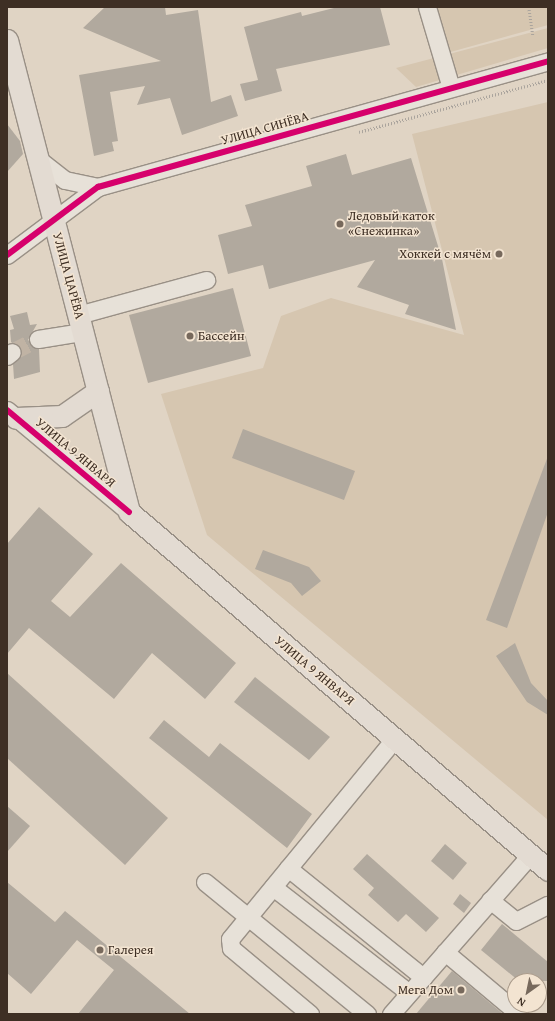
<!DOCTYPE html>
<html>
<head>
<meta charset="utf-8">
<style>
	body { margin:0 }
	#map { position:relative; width:555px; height:1021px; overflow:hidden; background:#e0d4c4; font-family:"Gentium Book Plus",serif }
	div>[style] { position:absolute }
	.green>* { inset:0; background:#d6c6b0 }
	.building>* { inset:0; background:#b1a99e }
	.minor-tunnel>* { height:17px; margin-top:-8.5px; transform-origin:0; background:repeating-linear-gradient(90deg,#c0b3a4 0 17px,transparent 0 25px) }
	.path>* { height:2.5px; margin-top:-1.25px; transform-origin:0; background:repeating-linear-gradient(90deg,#aaa49d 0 1px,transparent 0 3px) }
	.roads { filter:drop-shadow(1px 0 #999086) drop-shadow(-1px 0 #999086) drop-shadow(0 1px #999086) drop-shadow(0 -1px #999086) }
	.minor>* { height:17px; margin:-8.5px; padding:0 8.5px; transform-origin:8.5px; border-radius:8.5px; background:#e7e1d8 }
	.major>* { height:21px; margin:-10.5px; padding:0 10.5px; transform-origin:10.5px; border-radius:10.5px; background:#e3dbd2 }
	.cycleway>* { height:6px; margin:-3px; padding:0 3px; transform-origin:3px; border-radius:3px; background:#d6006c }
	.dots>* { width:11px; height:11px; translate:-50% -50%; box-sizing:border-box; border:2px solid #f3e4d1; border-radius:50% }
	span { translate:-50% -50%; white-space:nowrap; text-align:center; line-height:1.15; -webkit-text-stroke:3px #f3e4d1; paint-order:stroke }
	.street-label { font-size:13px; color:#3e2f24 }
	.poi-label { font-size:13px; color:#3e2f24 }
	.left { translate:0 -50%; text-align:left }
	.right { translate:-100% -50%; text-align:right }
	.frame { position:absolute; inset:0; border:8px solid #3e2f24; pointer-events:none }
	.north { position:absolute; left:507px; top:973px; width:40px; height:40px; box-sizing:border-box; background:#f3e4d1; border:1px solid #ab9c8c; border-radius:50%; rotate:213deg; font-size:11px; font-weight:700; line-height:16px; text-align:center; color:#3e2f24 }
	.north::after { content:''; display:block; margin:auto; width:14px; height:18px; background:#77695c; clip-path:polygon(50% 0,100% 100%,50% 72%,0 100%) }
</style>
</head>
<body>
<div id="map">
	<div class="green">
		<div style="clip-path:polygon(421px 7px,548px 7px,548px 25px,436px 56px)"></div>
		<div style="clip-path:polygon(548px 28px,548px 48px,416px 87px,396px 68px)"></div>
		<div style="clip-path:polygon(548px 102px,548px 820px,207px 535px,161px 394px,263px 368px,281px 316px,331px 298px,464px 335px,412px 134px)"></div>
	</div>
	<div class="building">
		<div style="clip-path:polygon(105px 7px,165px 7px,166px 15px,198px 10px,211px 102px,231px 95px,238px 116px,182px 135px,170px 98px,137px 105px,145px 86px,110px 92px,118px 141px,112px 142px,114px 151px,94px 156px,79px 75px,161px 61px,83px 28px)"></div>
		<div style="clip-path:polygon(338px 7px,380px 7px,390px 45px,276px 69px,282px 91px,245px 101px,240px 84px,258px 80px,244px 27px,301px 12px,302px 16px)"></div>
		<div style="clip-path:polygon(7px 124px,20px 141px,23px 154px,7px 172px)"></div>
		<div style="clip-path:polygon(346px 154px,352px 175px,411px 158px,442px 259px,456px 330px,405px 314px,409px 305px,357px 287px,375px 260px,269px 289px,263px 265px,228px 274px,218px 235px,252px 226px,245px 205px,312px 186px,306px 166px)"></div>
		<div style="clip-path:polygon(233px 288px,251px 356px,148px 383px,129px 315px)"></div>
		<div style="clip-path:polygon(27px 312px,30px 325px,37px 324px,28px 340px,39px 349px,40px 372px,14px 379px,13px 364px,22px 351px,11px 342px,10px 330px,14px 329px,10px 316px)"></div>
		<div style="clip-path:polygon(243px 429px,355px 471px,344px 500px,232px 458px)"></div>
		<div style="clip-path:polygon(548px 456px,548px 512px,507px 628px,486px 620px)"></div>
		<div style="clip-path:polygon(39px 507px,93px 554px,51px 601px,70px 617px,121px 563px,236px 663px,205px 699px,152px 653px,114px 699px,29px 628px,7px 654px,7px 544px)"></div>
		<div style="clip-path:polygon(263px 550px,309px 567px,321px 581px,302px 596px,291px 583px,255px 569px)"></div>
		<div style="clip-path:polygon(515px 643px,531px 683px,548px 701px,548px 715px,527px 702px,496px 656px)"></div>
		<div style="clip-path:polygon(7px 673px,168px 818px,125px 865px,7px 758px)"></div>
		<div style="clip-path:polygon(255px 677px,330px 737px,309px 760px,234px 702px)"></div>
		<div style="clip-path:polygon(164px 720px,209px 757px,220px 743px,312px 814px,287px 848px,149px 738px)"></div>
		<div style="clip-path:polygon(7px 806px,30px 826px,7px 852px)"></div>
		<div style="clip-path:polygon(445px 844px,467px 863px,453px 880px,431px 861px)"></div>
		<div style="clip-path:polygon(367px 854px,439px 918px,426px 932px,406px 914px,398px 922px,368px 895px,374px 888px,353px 869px)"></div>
		<div style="clip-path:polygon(7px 882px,55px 922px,65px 911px,190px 1014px,78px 1014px,114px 970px,77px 940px,31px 994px,7px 973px)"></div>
		<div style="clip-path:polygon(460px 894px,471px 903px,464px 913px,453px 904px)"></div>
		<div style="clip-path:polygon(502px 924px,548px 962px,548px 981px,519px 981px,481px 950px)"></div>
		<div style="clip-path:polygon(452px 971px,503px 1014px,416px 1014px)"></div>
	</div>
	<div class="minor-tunnel">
		<div style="left:12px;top:352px;width:29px;rotate:-27deg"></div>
	</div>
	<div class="path">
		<div style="left:529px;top:7px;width:29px;rotate:82deg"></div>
		<div style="left:359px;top:132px;width:196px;rotate:-15.4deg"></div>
	</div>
	<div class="roads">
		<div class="minor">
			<div style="left:427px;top:7px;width:84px;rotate:73.5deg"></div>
			<div style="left:38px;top:159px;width:34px;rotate:38deg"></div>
			<div style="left:65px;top:180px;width:34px;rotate:12deg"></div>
			<div style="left:7px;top:255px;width:114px;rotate:-36.8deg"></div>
			<div style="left:98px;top:187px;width:467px;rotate:-15.6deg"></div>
			<div style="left:78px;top:315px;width:133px;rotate:-15.3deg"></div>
			<div style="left:38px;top:339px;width:45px;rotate:-9deg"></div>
			<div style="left:7px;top:356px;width:6px;rotate:-39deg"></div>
			<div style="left:7px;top:410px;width:159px;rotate:39.9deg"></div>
			<div style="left:288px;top:868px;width:174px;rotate:38.9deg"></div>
			<div style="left:205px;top:882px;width:209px;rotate:39.2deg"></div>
			<div style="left:273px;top:887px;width:172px;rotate:37.9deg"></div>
			<div style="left:490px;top:900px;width:33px;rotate:39deg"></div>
			<div style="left:516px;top:921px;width:36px;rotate:-27deg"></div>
			<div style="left:445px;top:952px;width:97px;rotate:40deg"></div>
			<div style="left:310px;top:1014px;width:103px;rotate:-140.1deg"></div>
			<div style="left:231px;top:948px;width:9px;rotate:-96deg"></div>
			<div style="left:230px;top:939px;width:259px;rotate:-50.6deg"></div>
			<div style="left:391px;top:1014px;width:211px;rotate:-48.8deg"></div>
		</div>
		<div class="major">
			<div style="left:7px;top:40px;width:488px;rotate:75.5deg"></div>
			<div style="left:129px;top:512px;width:551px;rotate:40.51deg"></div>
			<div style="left:16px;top:418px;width:46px;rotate:-2.5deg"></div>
			<div style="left:62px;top:416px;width:44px;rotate:-34.8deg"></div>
		</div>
	</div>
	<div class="cycleway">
		<div style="left:7px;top:255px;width:114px;rotate:-36.8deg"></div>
		<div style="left:98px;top:187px;width:467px;rotate:-15.6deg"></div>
		<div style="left:7px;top:410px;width:159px;rotate:39.9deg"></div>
	</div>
	<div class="dots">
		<div style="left:340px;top:224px;background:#77695c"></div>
		<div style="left:499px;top:254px;background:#77695c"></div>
		<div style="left:190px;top:336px;background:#77695c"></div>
		<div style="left:100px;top:950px;background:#77695c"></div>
		<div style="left:461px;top:990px;background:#77695c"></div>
	</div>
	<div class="street-label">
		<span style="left:265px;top:129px;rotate:-16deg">УЛИЦА СИНЁВА</span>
		<span style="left:68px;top:276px;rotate:75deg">УЛИЦА ЦАРЁВА</span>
		<span style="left:75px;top:453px;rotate:40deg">УЛИЦА 9 ЯНВАРЯ</span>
		<span style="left:314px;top:671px;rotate:40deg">УЛИЦА 9 ЯНВАРЯ</span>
	</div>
	<div class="poi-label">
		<span class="left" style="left:348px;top:224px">Ледовый каток<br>«Снежинка»</span>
		<span class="right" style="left:491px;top:254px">Хоккей с мячём</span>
		<span class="left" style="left:198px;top:336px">Бассейн</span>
		<span class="left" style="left:108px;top:950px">Галерея</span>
		<span class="right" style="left:453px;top:990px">Мега Дом</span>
	</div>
	<div class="frame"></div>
	<div class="north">N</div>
</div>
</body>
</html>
